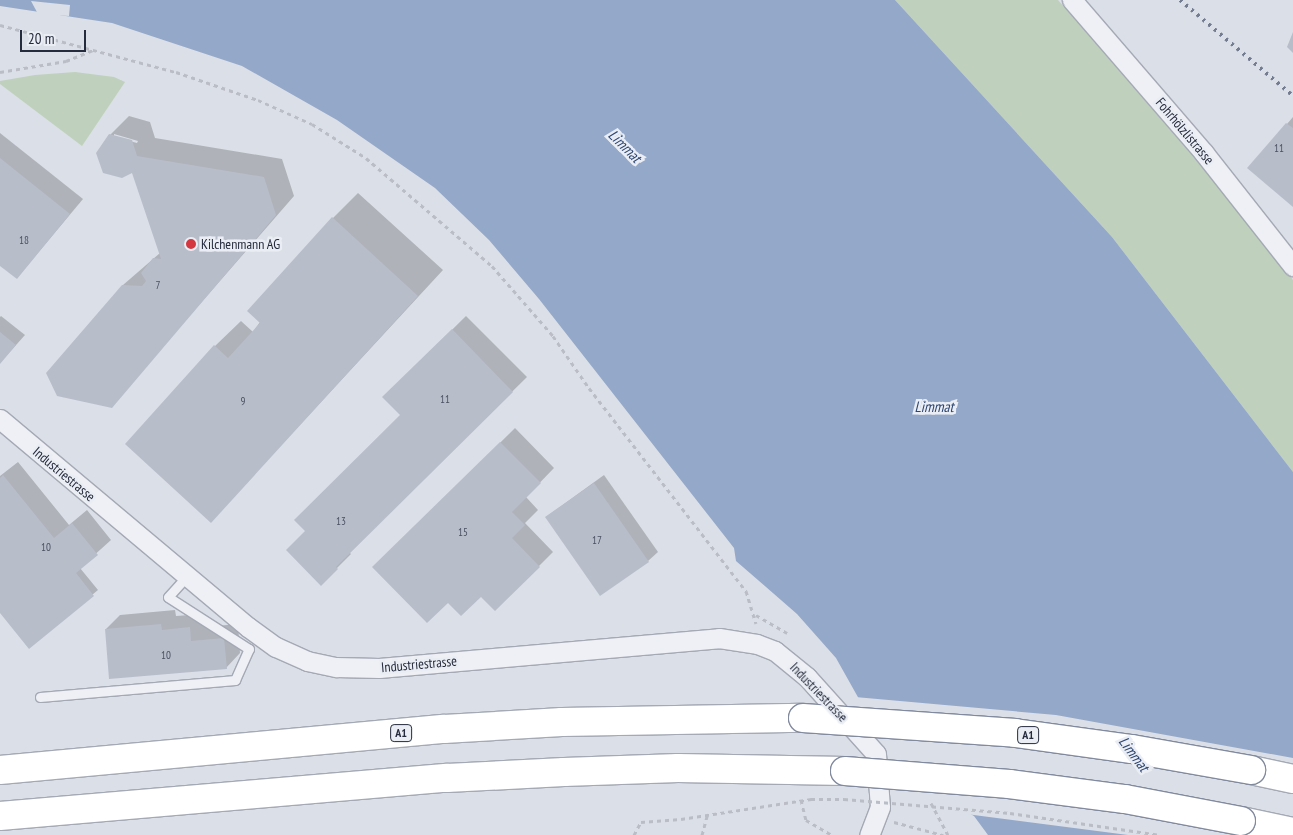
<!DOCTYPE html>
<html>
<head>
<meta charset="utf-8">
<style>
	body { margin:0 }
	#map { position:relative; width:1293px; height:835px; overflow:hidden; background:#dbdfe7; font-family:"PT Sans Narrow",sans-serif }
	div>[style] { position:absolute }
	.green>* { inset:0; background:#bfd1bc }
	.water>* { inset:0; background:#94a8c9 }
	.pier>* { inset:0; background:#dbdfe7 }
	.shadow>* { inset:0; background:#0003 }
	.building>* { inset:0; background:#b8bdca }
	.path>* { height:3px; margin-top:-1.5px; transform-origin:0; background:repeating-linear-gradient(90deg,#babdc5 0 4px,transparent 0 8px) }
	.roads { filter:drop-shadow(1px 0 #a4a9b4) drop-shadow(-1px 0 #a4a9b4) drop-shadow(0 1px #a4a9b4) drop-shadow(0 -1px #a4a9b4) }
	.service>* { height:9px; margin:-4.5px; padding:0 4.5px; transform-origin:4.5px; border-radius:4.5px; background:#eef0f5 }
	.minor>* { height:19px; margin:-9.5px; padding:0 9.5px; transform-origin:9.5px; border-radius:9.5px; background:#eef0f5 }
	.motorway>* { height:28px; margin:-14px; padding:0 14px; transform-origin:14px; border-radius:14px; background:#fff }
	.rail>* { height:4px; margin-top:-2px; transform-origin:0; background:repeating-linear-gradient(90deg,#747c91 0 2.5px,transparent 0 7.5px) }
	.path-bridge>* { height:3px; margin-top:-1.5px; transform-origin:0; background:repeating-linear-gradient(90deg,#babdc5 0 4px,transparent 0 8px) }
	.bridges { filter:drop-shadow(1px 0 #828a9e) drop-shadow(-1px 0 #828a9e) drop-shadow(0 1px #828a9e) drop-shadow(0 -1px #828a9e) }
	.motorway-bridge>* { height:28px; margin:-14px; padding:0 14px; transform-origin:14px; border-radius:14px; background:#fff }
	.dots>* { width:14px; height:14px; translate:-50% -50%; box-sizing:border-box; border:2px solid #eaeef4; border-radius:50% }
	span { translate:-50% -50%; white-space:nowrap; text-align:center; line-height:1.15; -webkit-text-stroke:5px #eaeef4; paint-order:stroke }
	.number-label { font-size:11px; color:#4a5060 }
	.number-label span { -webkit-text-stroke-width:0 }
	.shield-label span { padding:1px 4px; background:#eaeef4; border:1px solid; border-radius:4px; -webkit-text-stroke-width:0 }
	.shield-label { font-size:12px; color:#252b3d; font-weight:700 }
	.street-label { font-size:14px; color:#252b3d }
	.poi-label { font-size:14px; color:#252b3d }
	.left { translate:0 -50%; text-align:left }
	.water-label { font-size:15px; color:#2d4573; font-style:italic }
	.scale { position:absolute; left:20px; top:30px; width:66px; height:22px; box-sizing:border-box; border:2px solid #252b3d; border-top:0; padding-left:6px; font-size:15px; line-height:18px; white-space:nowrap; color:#252b3d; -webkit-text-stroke:4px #eaeef4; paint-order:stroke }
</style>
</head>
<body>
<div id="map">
	<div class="green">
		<div style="clip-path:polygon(895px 0,1058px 0,1246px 218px,1293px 280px,1293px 472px,1112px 237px)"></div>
		<div style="clip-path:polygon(75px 72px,114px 77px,125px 82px,82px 146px,0 84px,0 81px,35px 75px)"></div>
	</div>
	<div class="water">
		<div style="clip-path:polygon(0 0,895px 0,1112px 237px,1293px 472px,1293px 835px,988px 835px,974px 816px,948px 801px,876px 711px,859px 699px,836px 658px,797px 614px,736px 561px,734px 548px,539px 299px,489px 240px,435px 188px,337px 120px,242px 66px,112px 23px,0 6px)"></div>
	</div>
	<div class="pier">
		<div style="clip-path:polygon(31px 1px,70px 5px,69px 16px,38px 14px)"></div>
		<div style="clip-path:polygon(855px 697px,1056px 715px,1293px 758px,1293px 835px,1128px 835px,966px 814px,947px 803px,875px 713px)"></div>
	</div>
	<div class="shadow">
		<div style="clip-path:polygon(evenodd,129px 116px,150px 122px,155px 138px,282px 159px,294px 196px,111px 406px,123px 285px,160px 253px,132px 171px,110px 135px,129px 116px,114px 134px,138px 141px,137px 143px,114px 137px,114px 134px)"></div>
		<div style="clip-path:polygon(1293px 117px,1293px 205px,1249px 168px)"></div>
		<div style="clip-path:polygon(0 133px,83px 199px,17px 278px,0 264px)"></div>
		<div style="clip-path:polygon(358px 193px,443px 270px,211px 521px,215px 346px,241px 321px,253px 332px,333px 218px)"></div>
		<div style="clip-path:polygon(1px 316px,25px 335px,0 363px,0 317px)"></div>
		<div style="clip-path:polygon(466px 316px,527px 377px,349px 552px,351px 554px,321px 584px,306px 531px,402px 415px,384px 397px)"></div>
		<div style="clip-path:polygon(515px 428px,554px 468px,526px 497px,538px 510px,525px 523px,553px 552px,495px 610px,481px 595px,448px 601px,374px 567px)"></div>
		<div style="clip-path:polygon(18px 462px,69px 525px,87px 510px,111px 540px,80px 568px,98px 590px,29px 647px,0 611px,0 476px)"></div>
		<div style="clip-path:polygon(604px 475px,658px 552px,648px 561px,546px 517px)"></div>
		<div style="clip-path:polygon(175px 610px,176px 616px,204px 614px,205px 627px,238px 624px,240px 653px,226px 668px,106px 629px,120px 615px)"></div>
	</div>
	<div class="building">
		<div style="clip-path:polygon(1293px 32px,1293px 53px,1287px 47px)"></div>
		<div style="clip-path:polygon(1286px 123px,1293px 128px,1293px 207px,1247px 168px)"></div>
		<div style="clip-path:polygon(109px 134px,132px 140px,137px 156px,264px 177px,276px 215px,112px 408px,57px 396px,46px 373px,122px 285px,142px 286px,146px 281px,141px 273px,153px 258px,161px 259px,132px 173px,122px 178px,103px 173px,96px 153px)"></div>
		<div style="clip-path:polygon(0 158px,70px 214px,17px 279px,0 266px)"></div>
		<div style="clip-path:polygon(332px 217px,418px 296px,211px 523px,125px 444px,214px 345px,228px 358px,260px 323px,247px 311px)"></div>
		<div style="clip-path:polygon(452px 329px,513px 392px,336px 567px,338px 569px,321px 586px,286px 550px,305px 531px,294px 520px,400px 415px,382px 397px)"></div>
		<div style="clip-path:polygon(0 332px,16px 345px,0 364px)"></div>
		<div style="clip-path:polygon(500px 442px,541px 483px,512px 512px,525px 525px,512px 538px,540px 567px,495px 611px,481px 597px,461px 616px,448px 603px,427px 623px,372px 567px)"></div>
		<div style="clip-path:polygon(3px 475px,54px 538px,72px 523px,98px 555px,76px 573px,94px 596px,29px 649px,0 613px,0 478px)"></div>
		<div style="clip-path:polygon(594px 483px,649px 562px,600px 596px,545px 517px)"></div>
		<div style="clip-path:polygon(161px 624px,162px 630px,190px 627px,191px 641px,224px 638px,227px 669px,109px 679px,105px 629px)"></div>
	</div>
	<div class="path">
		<div style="left:0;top:25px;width:182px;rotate:15deg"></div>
		<div style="left:176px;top:72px;width:87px;rotate:18.9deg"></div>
		<div style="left:258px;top:100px;width:59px;rotate:24deg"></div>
		<div style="left:312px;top:124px;width:64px;rotate:32.2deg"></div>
		<div style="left:366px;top:158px;width:166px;rotate:40.6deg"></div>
		<div style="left:492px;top:266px;width:93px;rotate:48.9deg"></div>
		<div style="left:553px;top:336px;width:63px;rotate:55.3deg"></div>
		<div style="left:589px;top:388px;width:257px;rotate:52.3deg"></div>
		<div style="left:746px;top:591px;width:34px;rotate:73deg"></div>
		<div style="left:0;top:72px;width:67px;rotate:-9.5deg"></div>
		<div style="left:66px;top:61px;width:29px;rotate:-22deg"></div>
		<div style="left:756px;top:615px;width:36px;rotate:30deg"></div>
		<div style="left:801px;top:800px;width:21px;rotate:76deg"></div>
		<div style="left:806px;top:820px;width:30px;rotate:30deg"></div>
		<div style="left:931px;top:803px;width:36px;rotate:62deg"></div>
		<div style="left:894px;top:822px;width:51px;rotate:14.9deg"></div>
		<div style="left:634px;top:835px;width:15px;rotate:-62deg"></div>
		<div style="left:641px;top:822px;width:40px;rotate:-4.3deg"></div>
		<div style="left:681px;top:819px;width:132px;rotate:-8.7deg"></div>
		<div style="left:811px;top:799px;width:33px"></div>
		<div style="left:702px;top:835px;width:20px;rotate:-75deg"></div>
	</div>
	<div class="roads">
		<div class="service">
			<div style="left:40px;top:697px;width:196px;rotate:-5deg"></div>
			<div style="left:235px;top:680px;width:34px;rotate:-66deg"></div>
			<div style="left:249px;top:649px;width:96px;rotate:-147.3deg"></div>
			<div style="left:168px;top:597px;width:28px;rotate:-48deg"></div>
		</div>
		<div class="minor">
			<div style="left:1072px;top:0;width:202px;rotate:49.2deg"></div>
			<div style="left:1204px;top:153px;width:144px;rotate:51.8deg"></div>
			<div style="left:0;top:419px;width:324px;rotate:40deg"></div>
			<div style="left:248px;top:627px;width:34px;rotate:36deg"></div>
			<div style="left:276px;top:647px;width:34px;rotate:24deg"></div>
			<div style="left:307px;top:661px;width:30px;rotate:12deg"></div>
			<div style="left:336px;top:667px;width:43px;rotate:1.3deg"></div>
			<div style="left:379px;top:668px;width:341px;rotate:-5deg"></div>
			<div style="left:719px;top:638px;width:38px;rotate:9deg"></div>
			<div style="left:757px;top:644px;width:19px;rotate:21deg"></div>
			<div style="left:775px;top:651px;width:41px;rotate:39.1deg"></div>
			<div style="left:807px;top:677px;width:103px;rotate:48.1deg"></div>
			<div style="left:876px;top:754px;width:53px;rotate:85.7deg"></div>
			<div style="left:880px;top:807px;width:30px;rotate:111deg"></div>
		</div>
		<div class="motorway">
			<div style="left:0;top:770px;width:446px;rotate:-5.3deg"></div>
			<div style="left:444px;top:729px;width:118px;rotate:-3.4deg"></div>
			<div style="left:562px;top:722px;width:241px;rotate:-1deg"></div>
			<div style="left:1251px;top:770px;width:43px;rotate:12.1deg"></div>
			<div style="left:0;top:816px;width:449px;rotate:-4.9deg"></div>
			<div style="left:447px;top:778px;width:117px;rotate:-2.9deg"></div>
			<div style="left:564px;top:772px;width:114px;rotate:-2deg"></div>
			<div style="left:678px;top:768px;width:167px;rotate:1deg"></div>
			<div style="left:1241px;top:821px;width:53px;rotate:11.9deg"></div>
		</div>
	</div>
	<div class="rail">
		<div style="left:1180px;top:0;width:148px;rotate:40.3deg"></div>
	</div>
	<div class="path-bridge">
		<div style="left:844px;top:799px;width:167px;rotate:4.8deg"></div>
		<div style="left:1010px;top:813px;width:152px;rotate:8.3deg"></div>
	</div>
	<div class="bridges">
		<div class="motorway-bridge">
			<div style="left:803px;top:718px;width:213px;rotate:4deg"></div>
			<div style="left:1015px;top:733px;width:118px;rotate:7.8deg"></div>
			<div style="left:1132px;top:749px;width:121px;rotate:10deg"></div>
			<div style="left:845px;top:771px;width:165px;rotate:4.5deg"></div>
			<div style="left:1009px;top:784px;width:117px;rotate:7.4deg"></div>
			<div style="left:1125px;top:799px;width:118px;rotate:10.7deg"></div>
		</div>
	</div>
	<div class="dots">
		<div style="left:191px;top:244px;background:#d4373f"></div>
	</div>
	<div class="number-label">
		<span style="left:1279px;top:148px">11</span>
		<span style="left:24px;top:240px">18</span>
		<span style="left:158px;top:285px">7</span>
		<span style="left:445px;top:399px">11</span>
		<span style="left:243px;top:401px">9</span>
		<span style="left:341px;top:521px">13</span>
		<span style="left:463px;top:532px">15</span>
		<span style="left:597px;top:540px">17</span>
		<span style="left:46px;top:547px">10</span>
		<span style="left:166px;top:655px">10</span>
	</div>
	<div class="shield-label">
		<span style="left:401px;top:733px">A1</span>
		<span style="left:1028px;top:735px">A1</span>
	</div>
	<div class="street-label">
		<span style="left:1185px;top:131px;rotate:50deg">Fohrhölzlistrasse</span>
		<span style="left:64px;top:474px;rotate:40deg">Industriestrasse</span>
		<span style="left:419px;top:664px;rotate:-5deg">Industriestrasse</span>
		<span style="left:819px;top:692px;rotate:46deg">Industriestrasse</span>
	</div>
	<div class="poi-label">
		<span class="left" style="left:201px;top:244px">Kilchenmann AG</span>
	</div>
	<div class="water-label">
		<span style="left:625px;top:146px;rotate:45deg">Limmat</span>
		<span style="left:934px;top:407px">Limmat</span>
		<span style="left:1134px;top:754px;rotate:53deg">Limmat</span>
	</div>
	<div class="scale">20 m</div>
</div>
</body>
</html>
